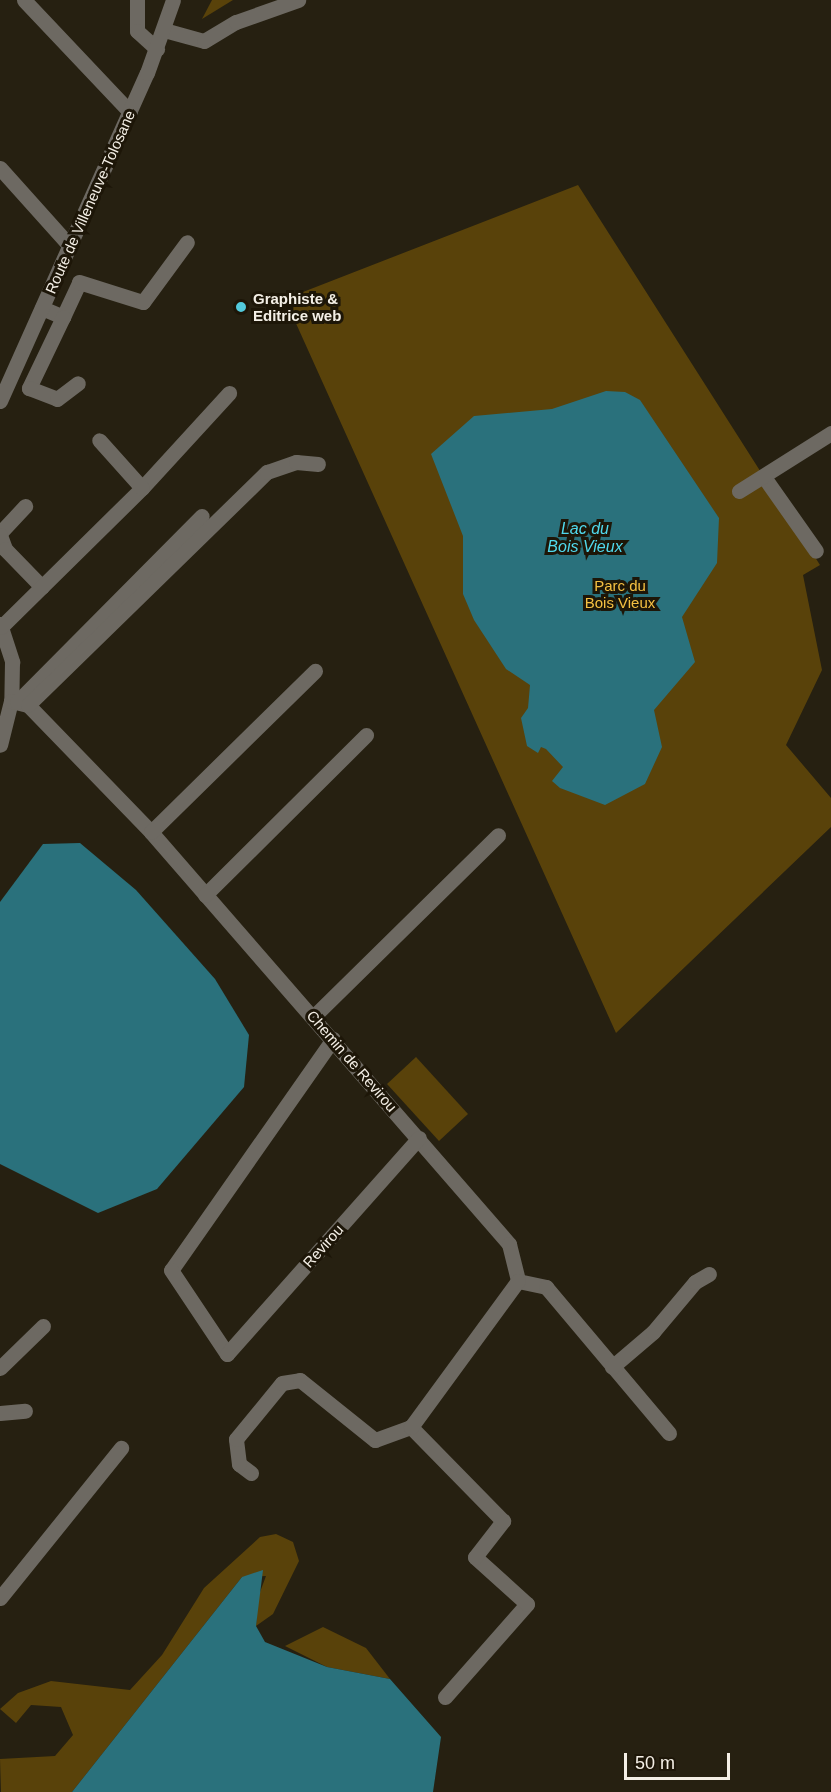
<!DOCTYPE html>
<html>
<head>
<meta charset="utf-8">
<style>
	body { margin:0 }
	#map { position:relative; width:831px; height:1792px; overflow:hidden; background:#262011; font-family:Arial,sans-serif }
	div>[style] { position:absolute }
	.green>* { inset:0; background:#59420a }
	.water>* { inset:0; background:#2a717c }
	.minor>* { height:15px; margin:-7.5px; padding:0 7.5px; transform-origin:7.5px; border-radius:7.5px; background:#6d6962 }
	.dots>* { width:16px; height:16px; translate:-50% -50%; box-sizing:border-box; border:3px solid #1d1608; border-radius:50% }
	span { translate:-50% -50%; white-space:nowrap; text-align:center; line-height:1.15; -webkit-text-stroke:6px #1d1608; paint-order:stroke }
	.street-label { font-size:15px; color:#f4efe6 }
	.poi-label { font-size:15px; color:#f4efe6; font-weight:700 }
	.left { translate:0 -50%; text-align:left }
	.park-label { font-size:15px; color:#f5c042 }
	.water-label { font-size:16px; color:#50d9ed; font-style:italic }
	.scale { position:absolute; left:624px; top:1753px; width:106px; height:27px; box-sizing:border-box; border:3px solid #f4efe6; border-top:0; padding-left:8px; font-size:18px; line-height:21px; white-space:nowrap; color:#f4efe6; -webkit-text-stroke:4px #1d1608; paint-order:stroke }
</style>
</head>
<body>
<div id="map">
	<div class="green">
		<div style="clip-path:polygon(212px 0,233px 0,202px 19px)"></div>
		<div style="clip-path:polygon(578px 185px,820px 565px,803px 575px,822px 670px,786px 745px,831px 798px,831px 827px,616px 1033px,285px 299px)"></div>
		<div style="clip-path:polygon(416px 1057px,468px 1114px,439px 1141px,387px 1084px)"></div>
		<div style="clip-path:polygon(276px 1534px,293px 1542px,299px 1561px,273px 1614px,256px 1626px,257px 1600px,266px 1576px,242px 1577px,72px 1792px,1px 1792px,0 1759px,55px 1756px,73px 1735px,61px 1707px,31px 1705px,16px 1723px,0 1709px,18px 1693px,51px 1681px,130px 1690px,162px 1655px,204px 1588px,260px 1537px)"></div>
		<div style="clip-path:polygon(323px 1627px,366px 1648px,390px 1679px,327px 1667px,285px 1646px)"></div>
	</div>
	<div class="water">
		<div style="clip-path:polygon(606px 391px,625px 392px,640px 400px,719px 518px,717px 563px,682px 617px,695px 662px,654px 710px,662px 747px,645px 784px,605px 805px,560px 788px,552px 781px,563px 767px,546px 749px,541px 747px,538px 753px,527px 746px,521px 718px,528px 708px,530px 685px,506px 669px,474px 620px,463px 594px,463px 536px,431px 454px,474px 416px,552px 409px)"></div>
		<div style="clip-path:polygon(80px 843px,136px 890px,215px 979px,249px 1035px,244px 1087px,157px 1189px,98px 1213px,0 1164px,0 902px,43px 844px)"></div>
		<div style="clip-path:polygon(263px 1570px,256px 1626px,265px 1642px,327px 1667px,390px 1679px,441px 1737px,433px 1792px,72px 1792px,242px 1577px)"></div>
	</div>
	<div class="minor">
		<div style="left:24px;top:0;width:154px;rotate:46.6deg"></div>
		<div style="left:137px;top:0;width:31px;rotate:90deg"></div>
		<div style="left:137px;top:31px;width:27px;rotate:42deg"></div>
		<div style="left:164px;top:30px;width:41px;rotate:15.4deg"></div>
		<div style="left:204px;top:41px;width:37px;rotate:-31deg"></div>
		<div style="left:236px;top:22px;width:66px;rotate:-19.5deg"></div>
		<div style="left:0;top:168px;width:105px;rotate:48.1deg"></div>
		<div style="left:42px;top:308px;width:23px;rotate:23deg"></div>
		<div style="left:63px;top:317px;width:38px;rotate:-65deg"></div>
		<div style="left:79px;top:282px;width:67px;rotate:17.4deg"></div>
		<div style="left:143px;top:302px;width:74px;rotate:-53.7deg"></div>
		<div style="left:63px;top:317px;width:79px;rotate:115.6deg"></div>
		<div style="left:29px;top:388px;width:30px;rotate:21deg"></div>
		<div style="left:57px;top:399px;width:26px;rotate:-37deg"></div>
		<div style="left:0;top:401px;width:359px;rotate:-65.9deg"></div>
		<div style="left:147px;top:73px;width:77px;rotate:-70.4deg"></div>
		<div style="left:764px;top:477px;width:90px;rotate:54.9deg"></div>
		<div style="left:142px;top:488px;width:129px;rotate:-47.5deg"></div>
		<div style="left:739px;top:491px;width:109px;rotate:-32.2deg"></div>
		<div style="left:0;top:533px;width:37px;rotate:-47deg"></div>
		<div style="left:0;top:535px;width:15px;rotate:70deg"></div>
		<div style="left:5px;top:549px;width:53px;rotate:45.8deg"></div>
		<div style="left:0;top:624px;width:40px;rotate:72deg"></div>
		<div style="left:12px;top:662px;width:39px;rotate:91deg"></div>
		<div style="left:11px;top:701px;width:45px;rotate:104deg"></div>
		<div style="left:1px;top:627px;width:198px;rotate:-44.6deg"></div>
		<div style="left:142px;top:488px;width:64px;rotate:-131.9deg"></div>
		<div style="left:11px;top:701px;width:17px;rotate:13deg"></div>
		<div style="left:28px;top:705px;width:177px;rotate:45.9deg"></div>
		<div style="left:151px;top:832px;width:546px;rotate:49.01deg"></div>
		<div style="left:509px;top:1244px;width:38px;rotate:76deg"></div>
		<div style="left:518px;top:1281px;width:29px;rotate:12deg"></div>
		<div style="left:546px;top:1287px;width:191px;rotate:49.9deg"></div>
		<div style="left:17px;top:702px;width:262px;rotate:-45.2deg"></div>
		<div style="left:28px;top:705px;width:334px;rotate:-44.3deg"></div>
		<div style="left:267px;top:472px;width:31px;rotate:-19deg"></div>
		<div style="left:296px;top:462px;width:22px;rotate:5deg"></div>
		<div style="left:151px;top:832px;width:230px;rotate:-44.5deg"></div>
		<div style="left:205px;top:895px;width:227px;rotate:-44.8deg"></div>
		<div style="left:314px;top:1016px;width:258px;rotate:-44.5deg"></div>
		<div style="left:333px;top:1039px;width:282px;rotate:125deg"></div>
		<div style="left:171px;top:1270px;width:101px;rotate:56.3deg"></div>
		<div style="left:227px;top:1354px;width:289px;rotate:-48.4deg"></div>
		<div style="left:612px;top:1367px;width:54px;rotate:-40.5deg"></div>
		<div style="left:653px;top:1332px;width:65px;rotate:-50deg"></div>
		<div style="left:695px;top:1282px;width:16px;rotate:-30deg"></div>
		<div style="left:0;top:1368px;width:60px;rotate:-44.3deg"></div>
		<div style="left:0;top:1413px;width:25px;rotate:-5deg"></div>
		<div style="left:251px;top:1473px;width:15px;rotate:-143deg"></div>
		<div style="left:239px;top:1464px;width:25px;rotate:-97deg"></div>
		<div style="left:236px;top:1439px;width:72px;rotate:-50.6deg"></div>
		<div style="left:282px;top:1383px;width:18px;rotate:-9deg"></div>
		<div style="left:300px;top:1380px;width:96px;rotate:38.7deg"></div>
		<div style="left:375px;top:1440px;width:38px;rotate:-20deg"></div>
		<div style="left:0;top:1598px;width:193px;rotate:-51.1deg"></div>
		<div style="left:445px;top:1697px;width:124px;rotate:-48.6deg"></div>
		<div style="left:527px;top:1604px;width:70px;rotate:-137.9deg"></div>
		<div style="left:475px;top:1557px;width:46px;rotate:-52.1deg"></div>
		<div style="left:503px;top:1521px;width:132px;rotate:-134.4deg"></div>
		<div style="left:411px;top:1427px;width:181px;rotate:-53.8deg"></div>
	</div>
	<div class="dots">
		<div style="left:241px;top:307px;background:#53cadc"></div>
	</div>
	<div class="street-label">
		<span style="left:90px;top:202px;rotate:-66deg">Route de Villeneuve-Tolosane</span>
		<span style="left:352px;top:1061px;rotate:49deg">Chemin de Revirou</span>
		<span style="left:323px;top:1246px;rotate:-48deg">Revirou</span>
	</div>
	<div class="poi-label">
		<span class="left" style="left:253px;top:307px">Graphiste &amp;<br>Editrice web</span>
	</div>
	<div class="park-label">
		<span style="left:620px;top:594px">Parc du<br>Bois Vieux</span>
	</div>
	<div class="water-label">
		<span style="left:585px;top:538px">Lac du<br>Bois Vieux</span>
	</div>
	<div class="scale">50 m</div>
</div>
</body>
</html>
